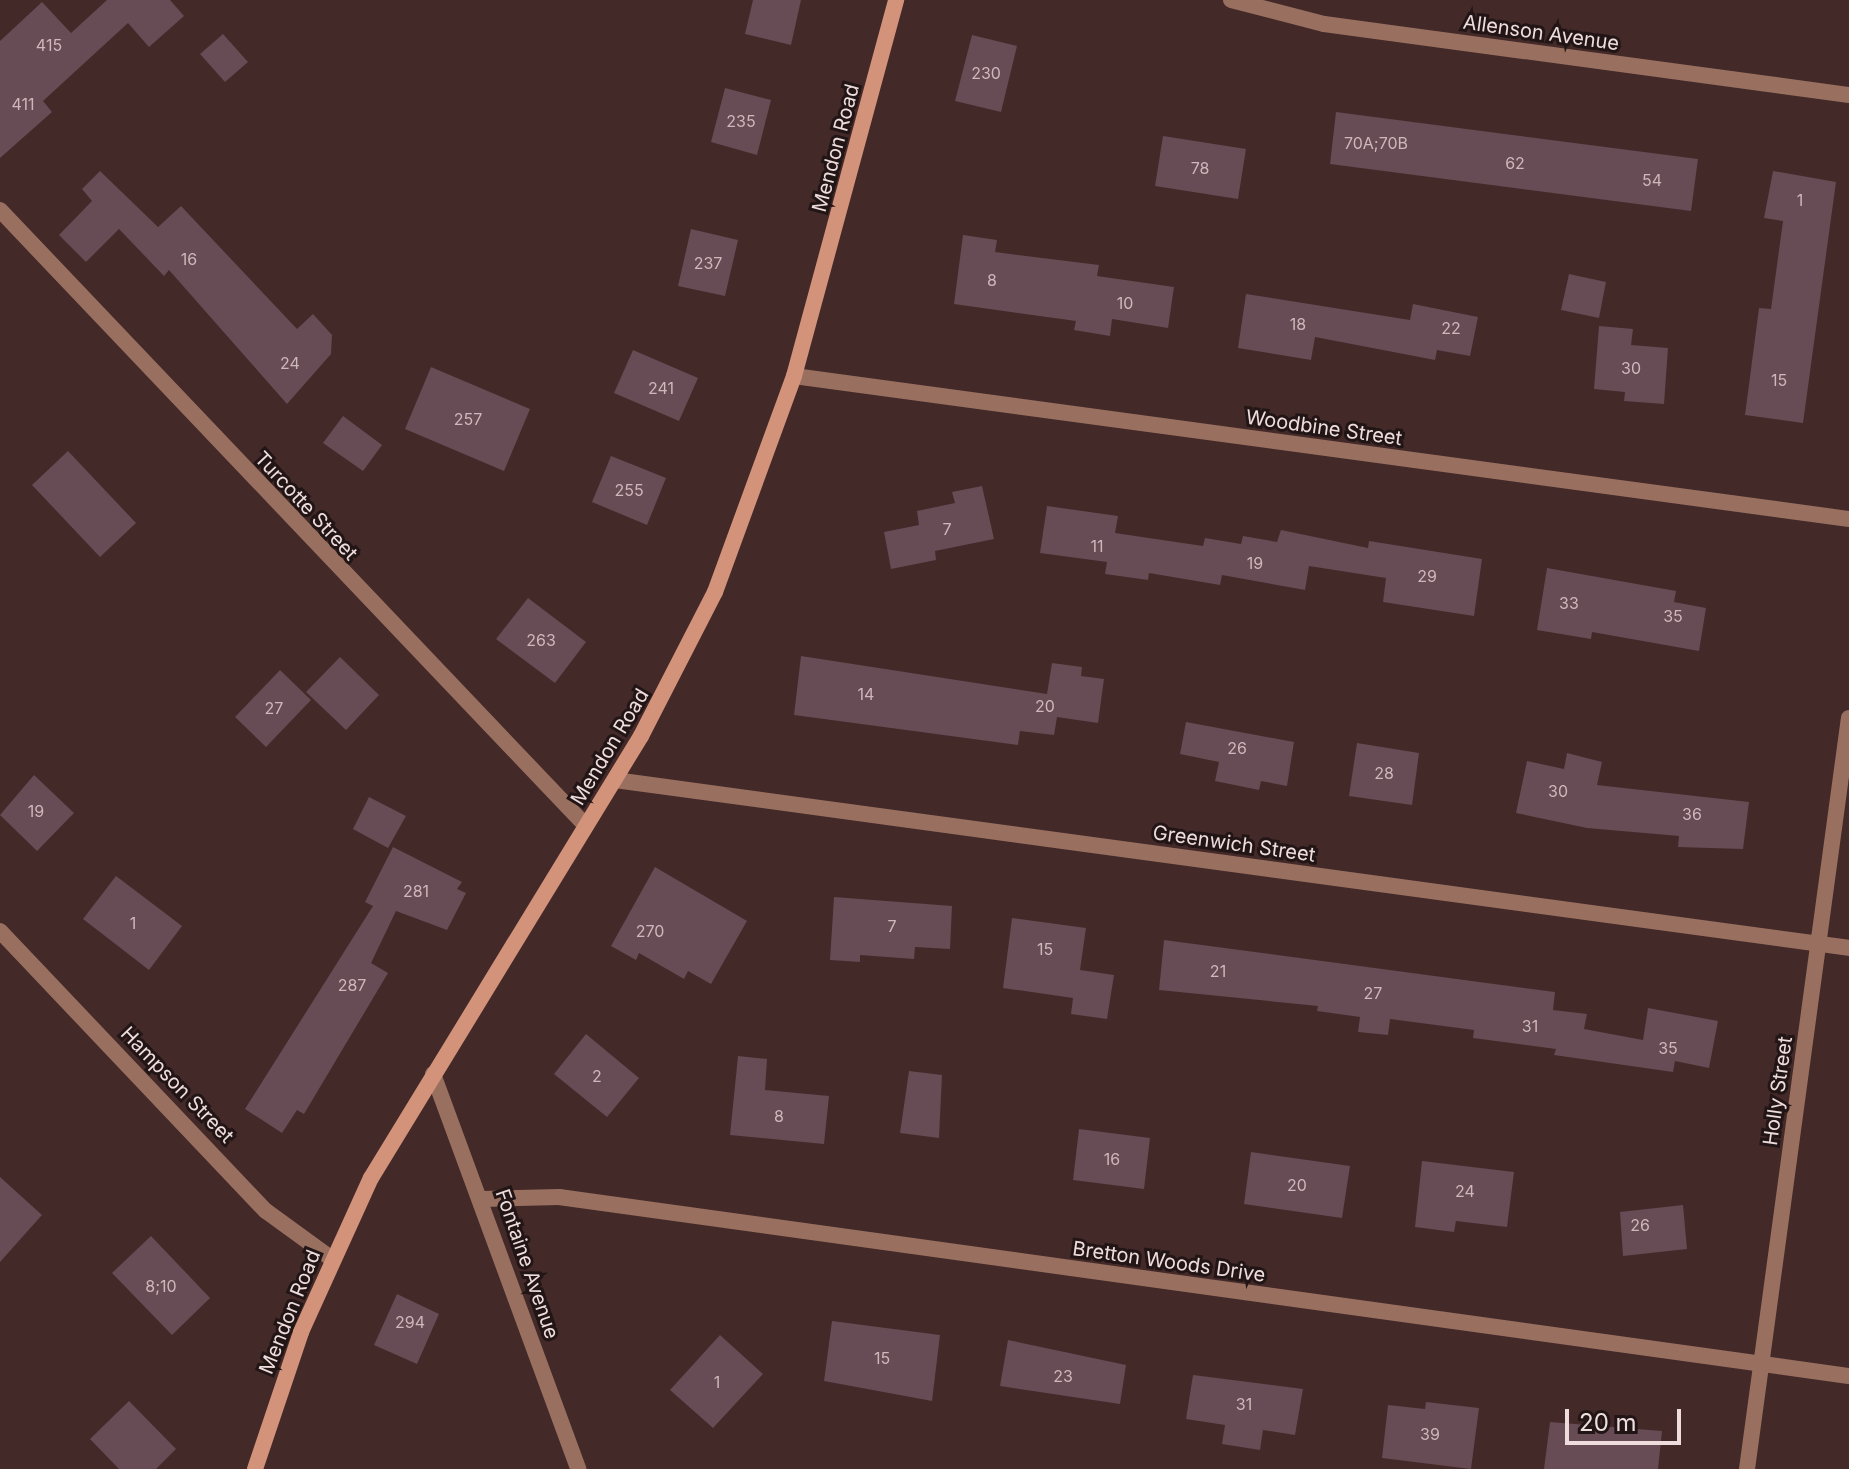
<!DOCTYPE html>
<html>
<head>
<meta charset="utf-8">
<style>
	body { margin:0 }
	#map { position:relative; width:1849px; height:1469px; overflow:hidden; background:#442929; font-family:Inter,sans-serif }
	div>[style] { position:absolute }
	.building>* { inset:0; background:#674b55 }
	.street>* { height:16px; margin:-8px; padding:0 8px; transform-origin:8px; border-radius:8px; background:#997060 }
	.secondary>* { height:16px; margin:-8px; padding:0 8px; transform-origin:8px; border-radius:8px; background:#d3927a }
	span { translate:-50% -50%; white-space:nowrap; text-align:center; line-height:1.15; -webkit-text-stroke:6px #221515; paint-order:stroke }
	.number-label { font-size:16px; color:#cdb8bb }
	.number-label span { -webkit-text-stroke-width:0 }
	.street-label { font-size:20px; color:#efdddd }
	.scale { position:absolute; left:1565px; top:1409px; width:116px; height:36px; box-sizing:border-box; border:4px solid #efdddd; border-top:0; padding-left:10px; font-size:24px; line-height:28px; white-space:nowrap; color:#efdddd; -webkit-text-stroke:6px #221515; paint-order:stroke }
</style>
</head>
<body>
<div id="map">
	<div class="building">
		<div style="clip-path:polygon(107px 0,170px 0,184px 16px,149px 47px,128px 23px,43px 101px,52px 112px,0 158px,0 41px,42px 2px,71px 33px)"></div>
		<div style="clip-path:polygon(753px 0,801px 0,791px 45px,745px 34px)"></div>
		<div style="clip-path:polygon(223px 34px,248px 62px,225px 82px,200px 54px)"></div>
		<div style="clip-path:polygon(972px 35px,1017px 46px,1001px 112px,955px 101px)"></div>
		<div style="clip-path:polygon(725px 88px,771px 100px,757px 155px,711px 142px)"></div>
		<div style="clip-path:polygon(1336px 112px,1698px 159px,1691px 211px,1330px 164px)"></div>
		<div style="clip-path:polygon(1163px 136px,1246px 149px,1238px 199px,1155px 186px)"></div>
		<div style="clip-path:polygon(100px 171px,158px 227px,181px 206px,297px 329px,313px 314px,332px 335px,331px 354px,287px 404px,169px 270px,164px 276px,119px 229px,86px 262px,59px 235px,92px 201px,82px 189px)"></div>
		<div style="clip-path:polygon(1773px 171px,1836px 182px,1803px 423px,1745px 415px,1759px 308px,1771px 309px,1783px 221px,1764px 218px)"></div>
		<div style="clip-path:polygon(691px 229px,738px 240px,725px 296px,678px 286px)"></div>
		<div style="clip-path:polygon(963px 235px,997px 240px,995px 252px,1099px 265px,1097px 276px,1174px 287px,1168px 328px,1112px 319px,1110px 336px,1074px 330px,1076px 321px,954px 304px)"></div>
		<div style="clip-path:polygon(1569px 274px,1606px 282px,1599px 318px,1561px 310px)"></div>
		<div style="clip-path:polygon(1246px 294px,1410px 320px,1413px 304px,1478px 317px,1470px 356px,1437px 350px,1435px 360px,1315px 337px,1311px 360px,1238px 348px)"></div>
		<div style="clip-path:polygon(1599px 326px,1633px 329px,1631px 345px,1668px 348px,1664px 404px,1624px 401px,1625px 392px,1594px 389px)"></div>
		<div style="clip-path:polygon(633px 350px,698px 378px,679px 421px,614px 393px)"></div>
		<div style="clip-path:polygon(431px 367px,530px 409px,504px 471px,405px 429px)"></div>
		<div style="clip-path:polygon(343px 416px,382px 445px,363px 471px,323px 443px)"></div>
		<div style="clip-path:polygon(68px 451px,136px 523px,100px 557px,32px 485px)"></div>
		<div style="clip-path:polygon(611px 456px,666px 478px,647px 525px,592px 502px)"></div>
		<div style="clip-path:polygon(982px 486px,994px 539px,935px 551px,936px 560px,891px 569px,884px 532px,919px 525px,917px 511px,955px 503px,952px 492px)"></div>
		<div style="clip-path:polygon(1047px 506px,1118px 516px,1115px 533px,1203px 546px,1205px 538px,1241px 544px,1243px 536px,1277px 542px,1281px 530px,1368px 548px,1369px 541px,1482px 559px,1474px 616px,1383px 602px,1386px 578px,1309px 566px,1305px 590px,1222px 575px,1220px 585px,1149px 573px,1148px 580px,1105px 574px,1107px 562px,1040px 553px)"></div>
		<div style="clip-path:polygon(1547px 568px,1676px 591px,1674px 602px,1706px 608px,1699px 651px,1592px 632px,1591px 639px,1537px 630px)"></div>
		<div style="clip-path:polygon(528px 598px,586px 642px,555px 683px,496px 639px)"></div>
		<div style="clip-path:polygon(801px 656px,1047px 694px,1052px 663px,1082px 667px,1081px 676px,1104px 679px,1098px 723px,1057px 717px,1054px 735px,1020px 731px,1018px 745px,794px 715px)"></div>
		<div style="clip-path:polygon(340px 657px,379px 695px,346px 730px,306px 692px)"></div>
		<div style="clip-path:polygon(280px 670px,311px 700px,266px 747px,235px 717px)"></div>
		<div style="clip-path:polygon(1186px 722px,1294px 742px,1287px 786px,1261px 781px,1259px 790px,1215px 781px,1219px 762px,1180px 754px)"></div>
		<div style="clip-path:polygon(1357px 743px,1419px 753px,1412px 805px,1349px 796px)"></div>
		<div style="clip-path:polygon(1567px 753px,1602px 762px,1597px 785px,1749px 802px,1743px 849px,1678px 847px,1679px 836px,1587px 828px,1516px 813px,1527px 761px,1564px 769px)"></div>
		<div style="clip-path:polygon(34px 775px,74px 813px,37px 851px,0 815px)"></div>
		<div style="clip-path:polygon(369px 797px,406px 816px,388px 848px,353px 829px)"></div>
		<div style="clip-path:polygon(393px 847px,462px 882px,457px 889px,466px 893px,447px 930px,396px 911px,371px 963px,388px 973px,304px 1114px,297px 1110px,282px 1133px,245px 1109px,373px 906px,365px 902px)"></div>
		<div style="clip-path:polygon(655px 867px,747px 921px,711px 984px,688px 971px,684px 979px,639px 953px,636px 960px,611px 946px)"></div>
		<div style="clip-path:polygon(116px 876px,182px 926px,149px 970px,83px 919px)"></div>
		<div style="clip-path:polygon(834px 897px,952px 906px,950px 949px,915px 947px,914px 959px,860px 955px,860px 962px,830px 960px)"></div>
		<div style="clip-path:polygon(1012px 918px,1086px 928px,1080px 970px,1114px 975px,1107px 1019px,1071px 1014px,1073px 998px,1003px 988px)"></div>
		<div style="clip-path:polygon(1164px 940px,1555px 992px,1553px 1010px,1587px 1014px,1584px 1029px,1643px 1040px,1648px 1008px,1718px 1021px,1709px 1068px,1675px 1061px,1673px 1072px,1554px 1055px,1556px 1049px,1473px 1038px,1474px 1030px,1390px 1019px,1388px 1035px,1358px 1032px,1360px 1017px,1317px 1011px,1318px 1006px,1159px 990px)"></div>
		<div style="clip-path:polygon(586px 1034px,639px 1078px,607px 1117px,554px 1074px)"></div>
		<div style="clip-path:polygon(738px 1056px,767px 1059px,765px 1090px,829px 1096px,824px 1144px,730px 1135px)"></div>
		<div style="clip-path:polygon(909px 1071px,942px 1075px,939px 1138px,900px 1133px)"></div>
		<div style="clip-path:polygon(1079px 1129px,1150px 1138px,1144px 1189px,1073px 1180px)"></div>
		<div style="clip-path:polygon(1251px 1152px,1350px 1166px,1342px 1218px,1244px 1204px)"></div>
		<div style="clip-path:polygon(1422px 1161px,1514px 1172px,1507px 1227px,1456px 1221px,1454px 1232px,1415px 1227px)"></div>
		<div style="clip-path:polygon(0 1177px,42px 1215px,0 1262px)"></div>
		<div style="clip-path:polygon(1683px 1205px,1687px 1249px,1623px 1256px,1620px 1212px)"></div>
		<div style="clip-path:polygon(151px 1236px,210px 1298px,172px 1335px,112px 1273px)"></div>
		<div style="clip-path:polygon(397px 1294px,439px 1314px,417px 1364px,374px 1345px)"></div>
		<div style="clip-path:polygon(832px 1321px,940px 1335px,932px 1401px,824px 1381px)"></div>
		<div style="clip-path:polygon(720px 1335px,763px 1374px,713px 1428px,670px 1390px)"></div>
		<div style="clip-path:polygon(1008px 1340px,1126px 1365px,1120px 1404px,1000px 1386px)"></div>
		<div style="clip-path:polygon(1193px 1375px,1303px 1389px,1295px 1435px,1263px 1430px,1260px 1450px,1222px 1444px,1225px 1425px,1186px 1419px)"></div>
		<div style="clip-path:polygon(129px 1401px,176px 1449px,156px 1469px,119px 1469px,90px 1439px)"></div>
		<div style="clip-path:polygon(1426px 1402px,1479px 1408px,1471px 1469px,1382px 1458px,1388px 1405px,1425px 1409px)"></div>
		<div style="clip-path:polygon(1550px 1422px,1662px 1431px,1658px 1469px,1544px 1469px)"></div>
	</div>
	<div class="street">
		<div style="left:1231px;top:0;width:96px;rotate:14.5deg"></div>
		<div style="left:1324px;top:24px;width:530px;rotate:7.7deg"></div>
		<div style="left:0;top:210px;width:850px;rotate:46.43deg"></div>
		<div style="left:794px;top:376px;width:1065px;rotate:7.72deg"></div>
		<div style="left:615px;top:780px;width:1245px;rotate:7.75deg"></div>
		<div style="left:0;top:931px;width:386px;rotate:46.5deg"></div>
		<div style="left:266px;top:1211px;width:82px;rotate:36deg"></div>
		<div style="left:433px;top:1074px;width:421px;rotate:69.8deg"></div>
		<div style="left:483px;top:1199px;width:76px;rotate:-1.5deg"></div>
		<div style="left:559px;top:1197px;width:1302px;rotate:7.9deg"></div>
		<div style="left:1747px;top:1469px;width:758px;rotate:-82.27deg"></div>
	</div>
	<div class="secondary">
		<div style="left:255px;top:1469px;width:145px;rotate:-71.4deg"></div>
		<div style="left:301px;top:1332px;width:169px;rotate:-65.6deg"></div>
		<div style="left:371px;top:1178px;width:518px;rotate:-58.58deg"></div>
		<div style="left:641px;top:736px;width:162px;rotate:-62.8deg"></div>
		<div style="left:715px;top:592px;width:230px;rotate:-69.9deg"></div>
		<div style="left:794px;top:376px;width:390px;rotate:-74.8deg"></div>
	</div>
	<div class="number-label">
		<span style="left:49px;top:45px">415</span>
		<span style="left:986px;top:73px">230</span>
		<span style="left:23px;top:104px">411</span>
		<span style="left:741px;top:121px">235</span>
		<span style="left:1376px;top:143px">70A;70B</span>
		<span style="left:1515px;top:163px">62</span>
		<span style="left:1200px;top:168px">78</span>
		<span style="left:1652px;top:180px">54</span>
		<span style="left:1800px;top:200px">1</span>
		<span style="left:189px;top:259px">16</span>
		<span style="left:708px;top:263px">237</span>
		<span style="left:992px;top:280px">8</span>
		<span style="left:1125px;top:303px">10</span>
		<span style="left:1298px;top:324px">18</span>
		<span style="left:1451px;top:328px">22</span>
		<span style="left:290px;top:363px">24</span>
		<span style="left:1631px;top:368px">30</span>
		<span style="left:1779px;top:380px">15</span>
		<span style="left:661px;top:388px">241</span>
		<span style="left:468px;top:419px">257</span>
		<span style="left:629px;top:490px">255</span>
		<span style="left:947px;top:529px">7</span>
		<span style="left:1097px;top:546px">11</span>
		<span style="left:1255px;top:563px">19</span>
		<span style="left:1427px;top:576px">29</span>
		<span style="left:1569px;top:603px">33</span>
		<span style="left:1673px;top:616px">35</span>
		<span style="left:541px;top:640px">263</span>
		<span style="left:866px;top:694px">14</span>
		<span style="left:1045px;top:706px">20</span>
		<span style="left:274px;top:708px">27</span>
		<span style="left:1237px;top:748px">26</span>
		<span style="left:1384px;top:773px">28</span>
		<span style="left:1558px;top:791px">30</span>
		<span style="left:36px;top:811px">19</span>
		<span style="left:1692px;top:814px">36</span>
		<span style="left:416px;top:891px">281</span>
		<span style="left:133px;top:923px">1</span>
		<span style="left:892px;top:926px">7</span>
		<span style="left:650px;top:931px">270</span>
		<span style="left:1045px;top:949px">15</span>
		<span style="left:1218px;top:971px">21</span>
		<span style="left:352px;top:985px">287</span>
		<span style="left:1373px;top:993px">27</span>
		<span style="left:1530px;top:1026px">31</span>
		<span style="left:1668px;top:1048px">35</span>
		<span style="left:597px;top:1076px">2</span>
		<span style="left:779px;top:1116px">8</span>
		<span style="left:1112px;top:1159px">16</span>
		<span style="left:1297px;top:1185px">20</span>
		<span style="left:1465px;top:1191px">24</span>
		<span style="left:1640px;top:1225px">26</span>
		<span style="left:161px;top:1286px">8;10</span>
		<span style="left:410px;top:1322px">294</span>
		<span style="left:882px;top:1358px">15</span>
		<span style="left:1063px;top:1376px">23</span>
		<span style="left:717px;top:1382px">1</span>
		<span style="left:1244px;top:1404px">31</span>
		<span style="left:1430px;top:1434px">39</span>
	</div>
	<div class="street-label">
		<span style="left:1541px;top:33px;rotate:8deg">Allenson Avenue</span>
		<span style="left:836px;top:148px;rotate:-75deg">Mendon Road</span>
		<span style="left:1324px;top:428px;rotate:8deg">Woodbine Street</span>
		<span style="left:306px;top:506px;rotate:47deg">Turcotte Street</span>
		<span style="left:610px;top:747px;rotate:-59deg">Mendon Road</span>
		<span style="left:1234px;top:844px;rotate:8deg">Greenwich Street</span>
		<span style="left:177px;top:1085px;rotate:46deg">Hampson Street</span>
		<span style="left:1778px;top:1091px;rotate:-82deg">Holly Street</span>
		<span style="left:1169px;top:1262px;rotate:8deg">Bretton Woods Drive</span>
		<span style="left:527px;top:1264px;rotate:71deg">Fontaine Avenue</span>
		<span style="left:290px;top:1312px;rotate:-68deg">Mendon Road</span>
	</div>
	<div class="scale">20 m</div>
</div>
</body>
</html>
